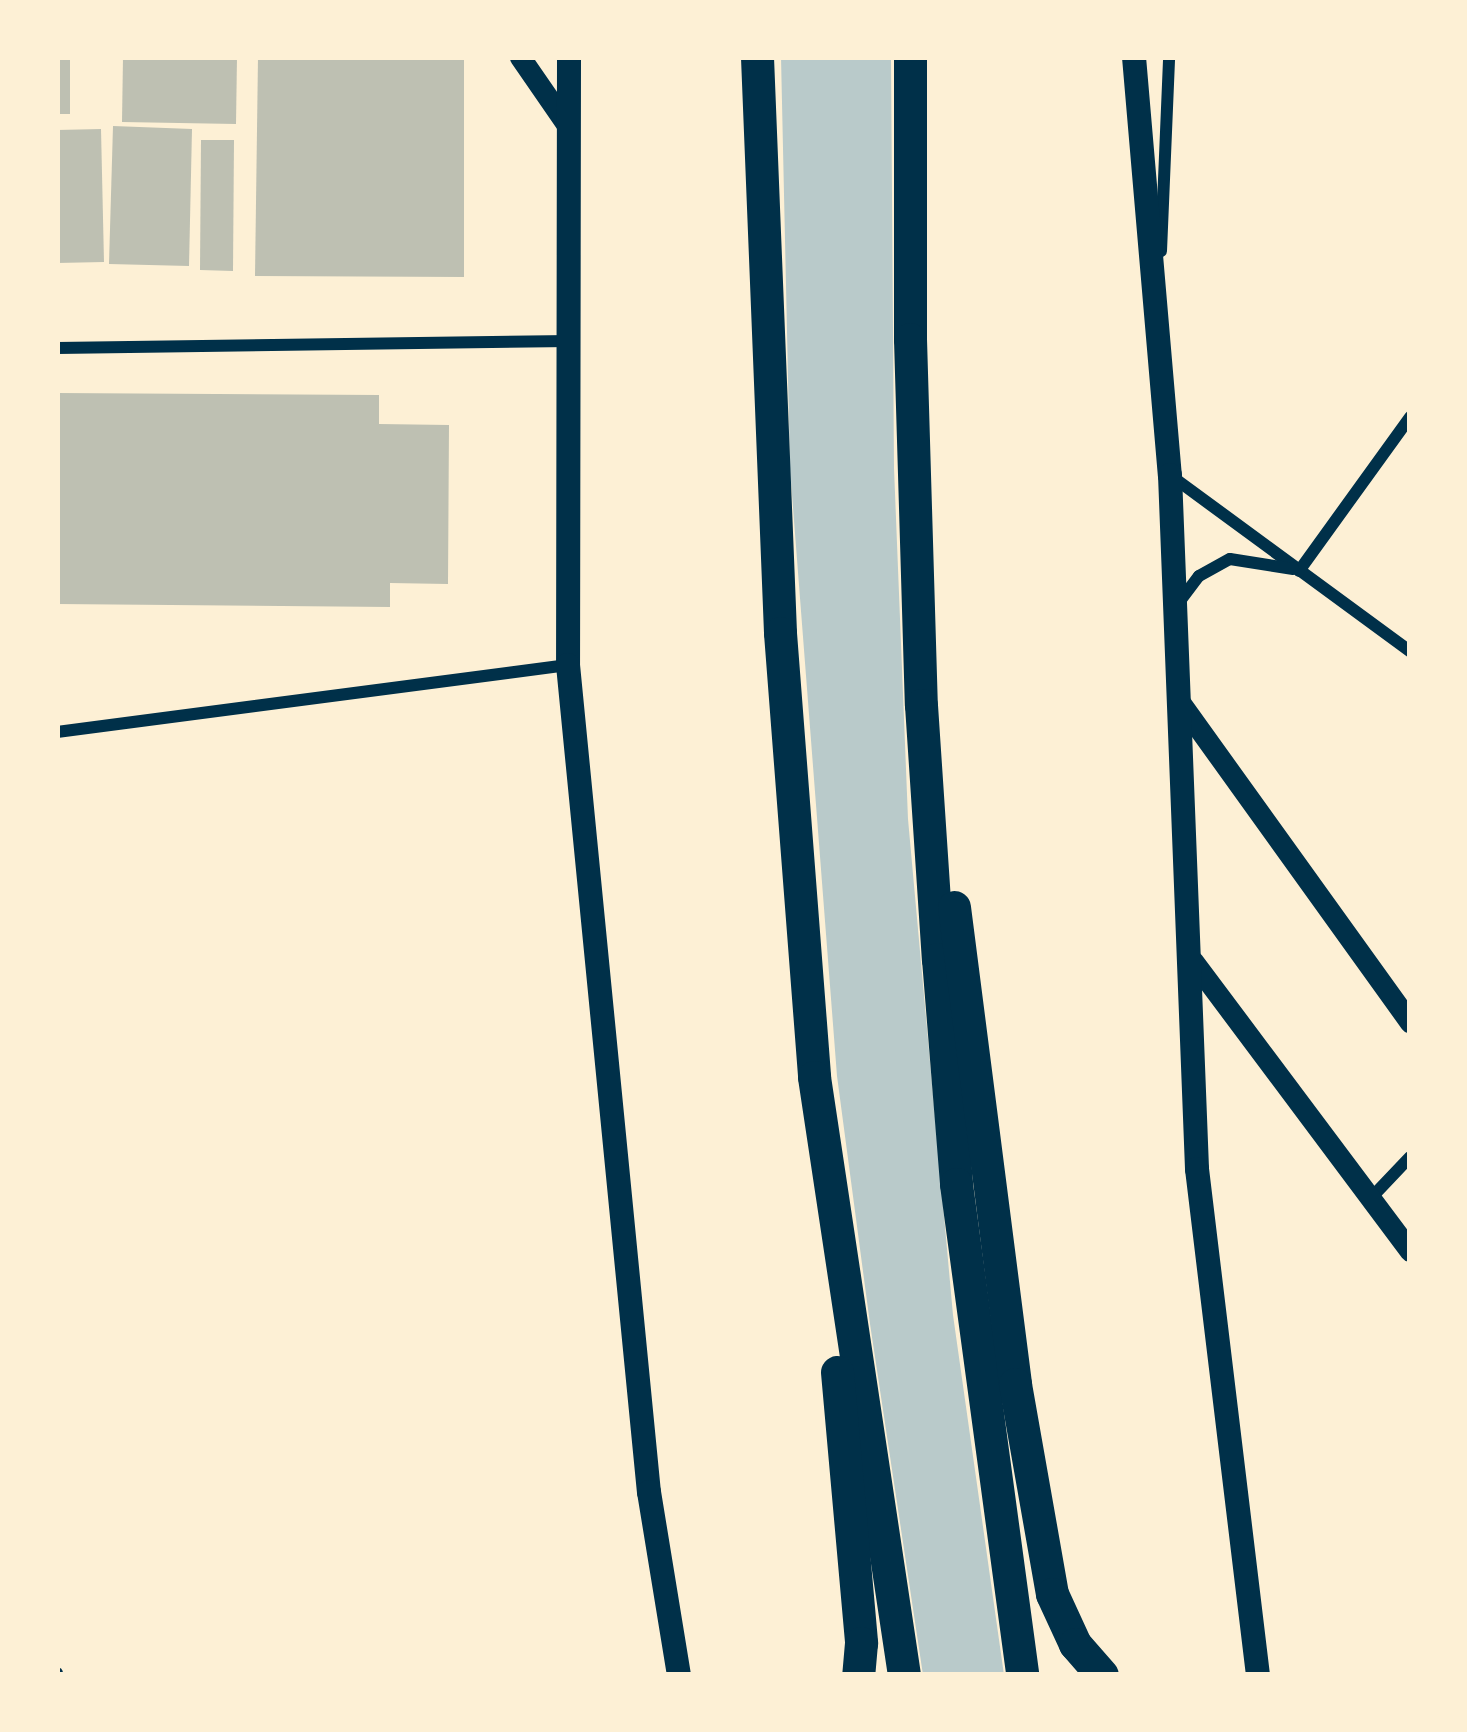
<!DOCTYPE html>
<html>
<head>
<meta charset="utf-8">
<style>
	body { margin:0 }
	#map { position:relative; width:1467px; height:1732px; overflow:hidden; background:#fdf0d5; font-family:Helvetica,sans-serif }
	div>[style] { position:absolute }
	.green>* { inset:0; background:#b9caca }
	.building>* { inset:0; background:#bec0b2 }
	.minor>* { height:12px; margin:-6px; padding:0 6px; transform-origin:6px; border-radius:6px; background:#003049 }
	.tertiary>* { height:21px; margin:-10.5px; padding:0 10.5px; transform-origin:10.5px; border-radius:10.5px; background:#003049 }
	.secondary>* { height:24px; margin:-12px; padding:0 12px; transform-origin:12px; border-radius:12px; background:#003049 }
	.motorway>* { height:33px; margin:-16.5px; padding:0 16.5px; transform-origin:16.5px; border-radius:16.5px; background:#003049 }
	span { translate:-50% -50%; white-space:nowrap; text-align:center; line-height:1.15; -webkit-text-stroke:9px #fdf0d5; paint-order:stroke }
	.frame { position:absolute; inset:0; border:60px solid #fdf0d5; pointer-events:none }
</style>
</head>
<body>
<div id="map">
	<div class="green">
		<div style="clip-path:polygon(781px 57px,891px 57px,894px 468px,908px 819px,953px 1315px,1004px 1675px,923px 1675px,870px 1324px,837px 1076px,790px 469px)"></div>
	</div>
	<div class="building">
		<div style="clip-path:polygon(57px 57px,70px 57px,70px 114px,57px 114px)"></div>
		<div style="clip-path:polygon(123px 57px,237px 57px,236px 124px,122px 122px)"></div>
		<div style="clip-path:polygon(258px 57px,464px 57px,464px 277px,255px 276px)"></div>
		<div style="clip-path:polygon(113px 126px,192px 129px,189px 266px,109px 264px)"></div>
		<div style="clip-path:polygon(101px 129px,104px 262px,57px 263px,57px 130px)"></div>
		<div style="clip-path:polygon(201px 140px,234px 140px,233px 271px,200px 270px)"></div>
		<div style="clip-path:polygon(57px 393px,379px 395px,379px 424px,449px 425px,448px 584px,390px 583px,390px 607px,57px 604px)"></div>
	</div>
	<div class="minor">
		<div style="left:1161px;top:251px;width:194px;rotate:-87.6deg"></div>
		<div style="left:57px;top:348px;width:513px;rotate:-0.78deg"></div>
		<div style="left:1170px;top:475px;width:298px;rotate:36.3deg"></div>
		<div style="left:1299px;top:571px;width:190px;rotate:-54.2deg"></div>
		<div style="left:1177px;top:605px;width:36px;rotate:-53deg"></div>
		<div style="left:1199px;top:576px;width:35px;rotate:-29deg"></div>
		<div style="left:1230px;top:559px;width:64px;rotate:9deg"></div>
		<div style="left:57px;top:732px;width:515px;rotate:-7.47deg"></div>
		<div style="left:1372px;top:1197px;width:55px;rotate:-46.5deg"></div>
		<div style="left:57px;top:1673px;width:2px;rotate:90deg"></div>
	</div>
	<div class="tertiary">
		<div style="left:520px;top:57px;width:86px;rotate:55.4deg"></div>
		<div style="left:1179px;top:701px;width:396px;rotate:54.3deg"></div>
		<div style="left:1193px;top:961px;width:362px;rotate:53.2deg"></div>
	</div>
	<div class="secondary">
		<div style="left:569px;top:57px;width:608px;rotate:90.09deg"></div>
		<div style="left:568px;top:665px;width:831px;rotate:84.41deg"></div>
		<div style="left:649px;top:1492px;width:185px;rotate:80.7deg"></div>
		<div style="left:1134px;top:57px;width:420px;rotate:85.1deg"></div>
		<div style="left:1170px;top:475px;width:695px;rotate:87.77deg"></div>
		<div style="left:1197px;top:1169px;width:510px;rotate:83.13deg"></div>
	</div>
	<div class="motorway">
		<div style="left:757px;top:57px;width:576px;rotate:87.71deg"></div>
		<div style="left:780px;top:633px;width:445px;rotate:85.6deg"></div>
		<div style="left:814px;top:1077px;width:605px;rotate:81.44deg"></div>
		<div style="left:910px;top:57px;width:282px;rotate:90deg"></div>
		<div style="left:910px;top:339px;width:366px;rotate:88.3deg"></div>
		<div style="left:921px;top:705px;width:255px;rotate:86.2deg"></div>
		<div style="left:938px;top:959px;width:226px;rotate:85.4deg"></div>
		<div style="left:956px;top:1184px;width:495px;rotate:82.3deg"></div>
		<div style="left:954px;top:907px;width:481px;rotate:82.7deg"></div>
		<div style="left:1015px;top:1384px;width:213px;rotate:80deg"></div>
		<div style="left:1052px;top:1594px;width:55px;rotate:65.3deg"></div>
		<div style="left:1075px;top:1644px;width:41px;rotate:48.9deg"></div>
		<div style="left:837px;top:1372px;width:272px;rotate:84.9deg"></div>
		<div style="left:861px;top:1643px;width:32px;rotate:95deg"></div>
	</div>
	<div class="frame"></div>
</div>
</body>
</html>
